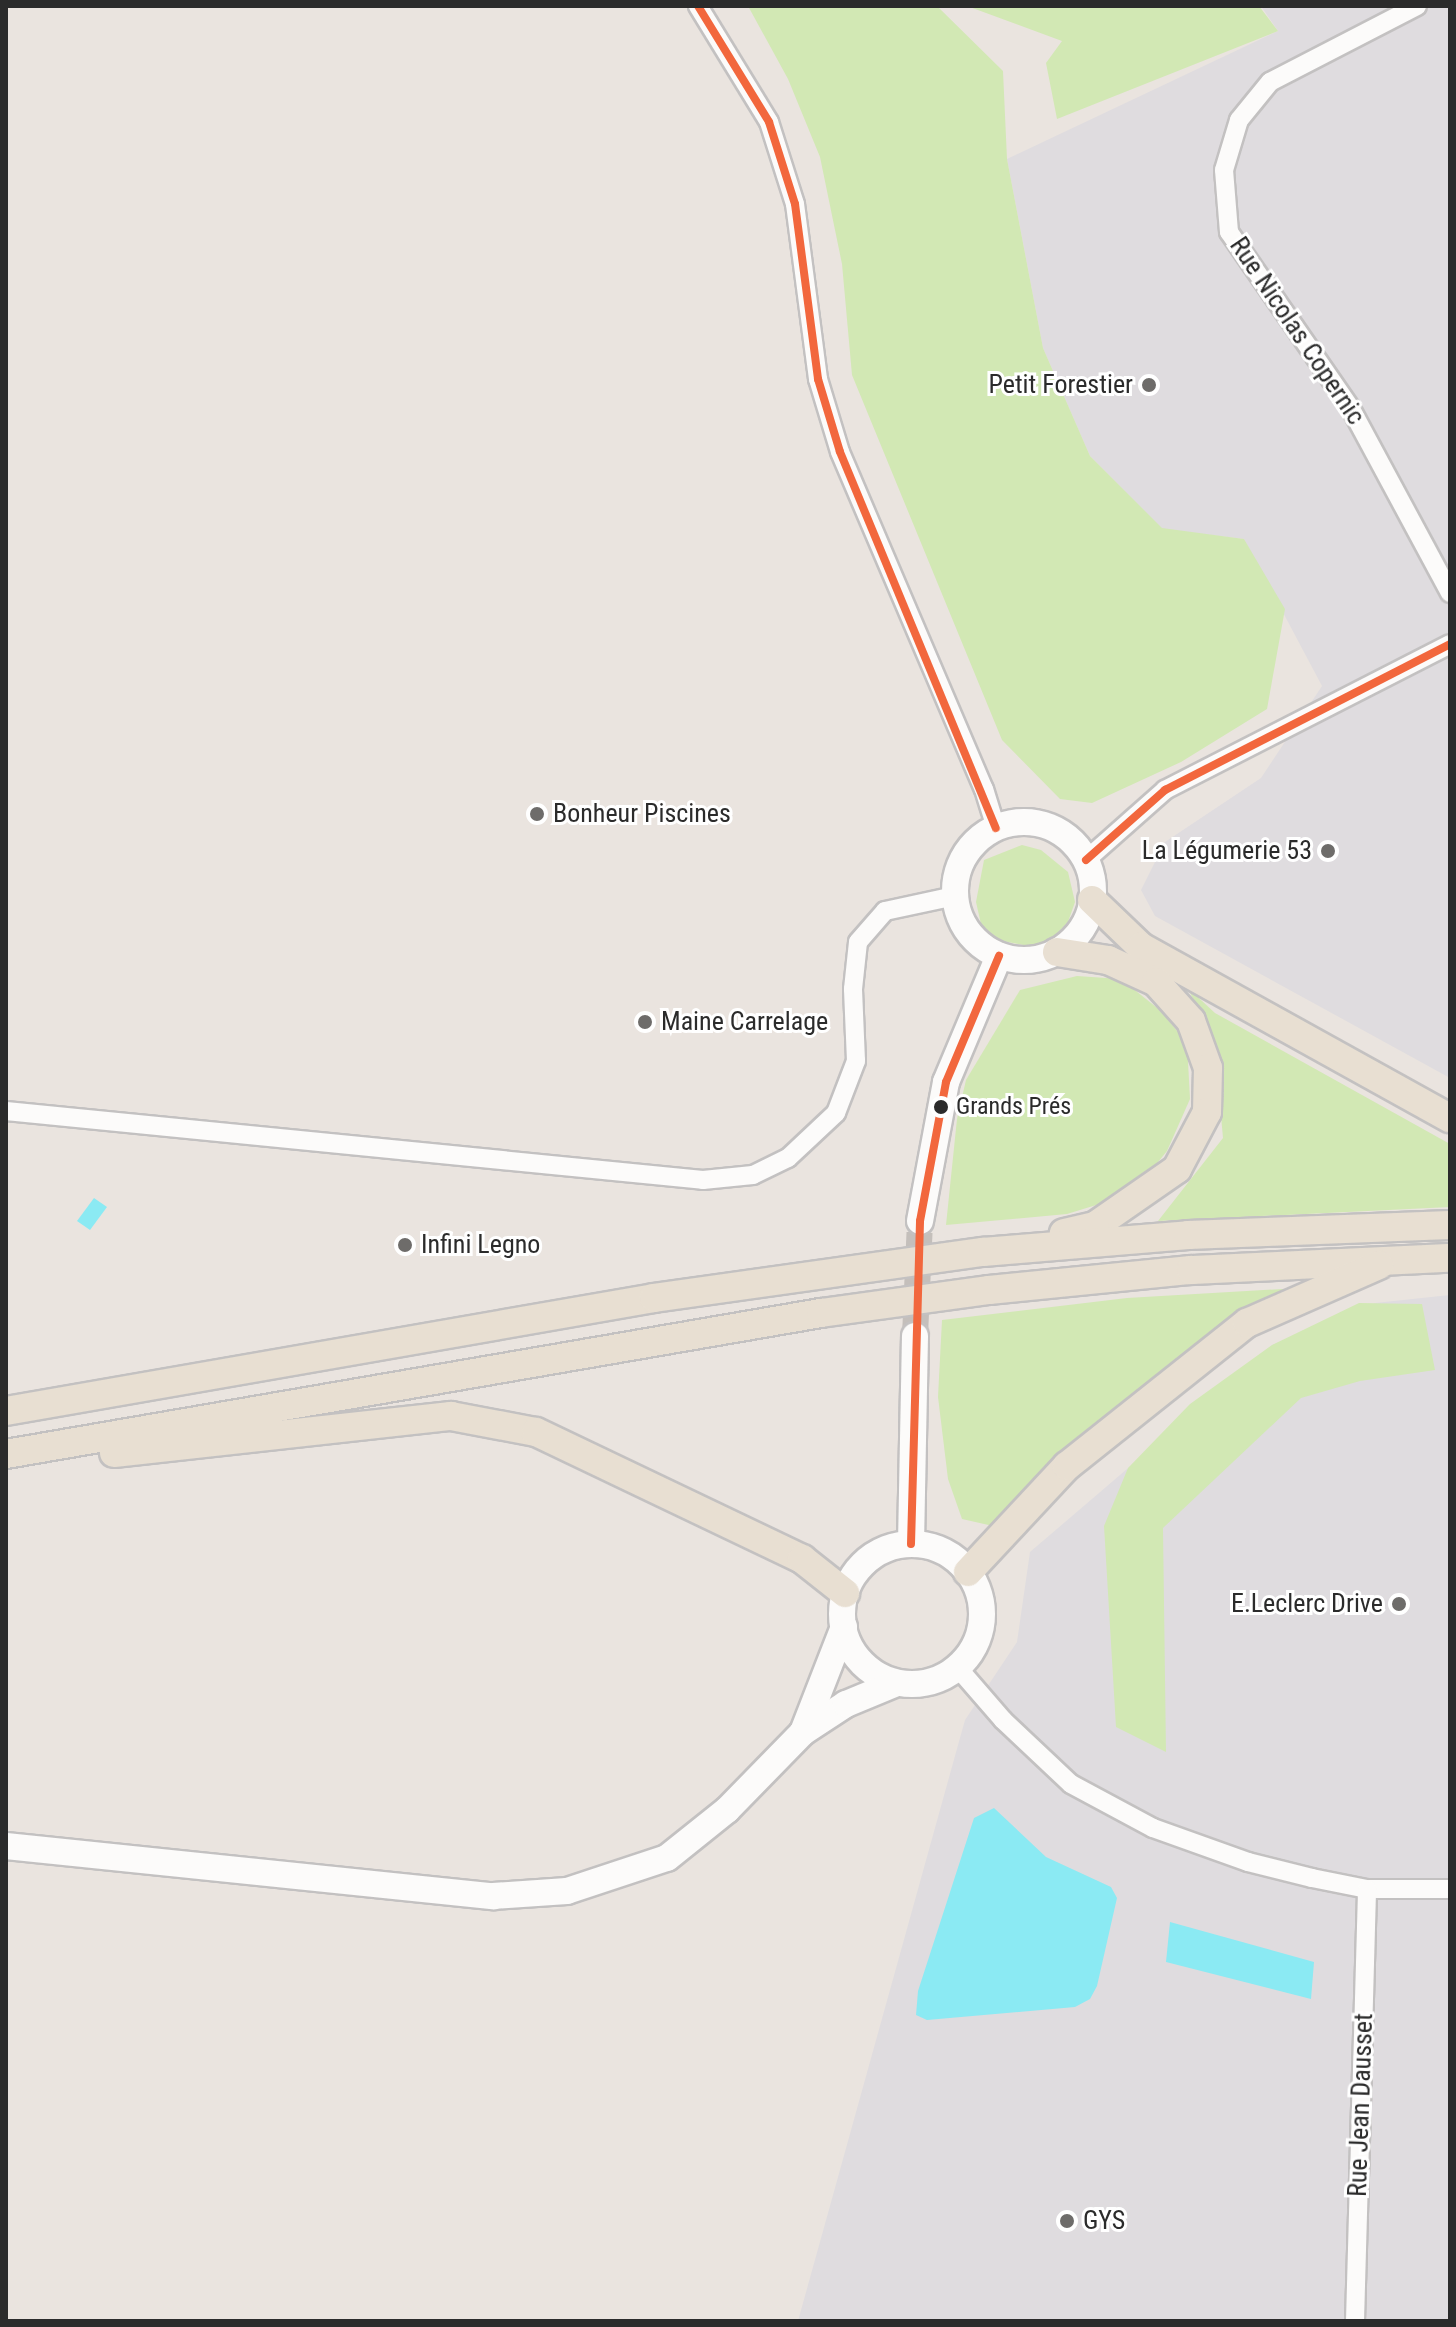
<!DOCTYPE html>
<html>
<head>
<meta charset="utf-8">
<style>
	body { margin:0 }
	#map { position:relative; width:1456px; height:2327px; overflow:hidden; background:#eae4df; font-family:"Roboto Condensed",sans-serif }
	div>[style] { position:absolute }
	.industrial>* { inset:0; background:#dfdcdf }
	.green>* { inset:0; background:#d2e8b4 }
	.water>* { inset:0; background:#8beaf3 }
	.secondary-tunnel>* { height:26px; margin-top:-13px; transform-origin:0; background:repeating-linear-gradient(90deg,#c4bfbb 0 26px,transparent 0 39px) }
	.roads { filter:drop-shadow(2px 0 #c3c1c1) drop-shadow(-2px 0 #c3c1c1) drop-shadow(0 2px #c3c1c1) drop-shadow(0 -2px #c3c1c1) }
	.street>* { height:18px; margin:-9px; padding:0 9px; transform-origin:9px; border-radius:9px; background:#fcfbfa }
	.secondary>* { height:26px; margin:-13px; padding:0 13px; transform-origin:13px; border-radius:13px; background:#fcfbfa }
	.secondary>.ring { margin:-13px; padding:0; box-sizing:content-box; background:none; border:26px solid #fcfbfa; border-radius:50% }
	.primary>* { height:28px; margin:-14px; padding:0 14px; transform-origin:14px; border-radius:14px; background:#e8dfd2 }
	.bus-1>* { height:8px; margin:-4px; padding:0 4px; transform-origin:4px; border-radius:4px; background:#f2673d }
	.dots>* { width:22px; height:22px; translate:-50% -50%; box-sizing:border-box; border:4px solid #fff; border-radius:50% }
	span { translate:-50% -50%; white-space:nowrap; text-align:center; line-height:1.15; -webkit-text-stroke:6px #fff; paint-order:stroke }
	.bus-label { font-size:24px; color:#2b2b2b }
	.left { translate:0 -50%; text-align:left }
	.street-label { font-size:26px; color:#2b2b2b }
	.poi-label { font-size:26px; color:#2b2b2b }
	.right { translate:-100% -50%; text-align:right }
	.frame { position:absolute; inset:0; border:8px solid #2b2b2b; pointer-events:none }
</style>
</head>
<body>
<div id="map">
	<div class="industrial">
		<div style="clip-path:polygon(1261px 6px,1450px 6px,1450px 1078px,1155px 916px,1141px 890px,1165px 842px,1261px 778px,1322px 686px,1244px 539px,1162px 529px,1090px 456px,1043px 348px,1007px 159px,1278px 31px)"></div>
		<div style="clip-path:polygon(1450px 1295px,1450px 2321px,798px 2321px,965px 1720px,1017px 1642px,1030px 1552px,1272px 1345px,1375px 1303px)"></div>
	</div>
	<div class="green">
		<div style="clip-path:polygon(748px 6px,937px 6px,1003px 71px,1007px 159px,1043px 348px,1090px 456px,1162px 528px,1244px 539px,1285px 609px,1267px 709px,1181px 762px,1092px 803px,1060px 799px,1002px 740px,852px 375px,842px 264px,820px 157px,788px 79px)"></div>
		<div style="clip-path:polygon(967px 6px,1259px 6px,1278px 31px,1057px 119px,1046px 63px,1062px 41px)"></div>
		<div style="clip-path:polygon(1022px 845px,1041px 850px,1068px 872px,1075px 902px,1068px 922px,1052px 939px,1033px 947px,998px 940px,981px 924px,976px 902px,984px 860px)"></div>
		<div style="clip-path:polygon(1077px 976px,1121px 979px,1161px 1011px,1187px 1043px,1190px 1099px,1167px 1151px,1132px 1194px,1067px 1214px,946px 1225px,957px 1119px,966px 1080px,1020px 990px)"></div>
		<div style="clip-path:polygon(1187px 987px,1215px 1013px,1450px 1144px,1450px 1207px,1158px 1221px,1223px 1138px,1214px 1039px)"></div>
		<div style="clip-path:polygon(1299px 1288px,993px 1526px,962px 1519px,948px 1479px,938px 1397px,942px 1320px,1127px 1298px)"></div>
		<div style="clip-path:polygon(1359px 1303px,1422px 1304px,1435px 1370px,1360px 1381px,1301px 1398px,1163px 1528px,1166px 1752px,1116px 1727px,1104px 1526px,1128px 1468px,1190px 1404px,1272px 1345px)"></div>
	</div>
	<div class="water">
		<div style="clip-path:polygon(94px 1198px,107px 1207px,90px 1230px,77px 1221px)"></div>
		<div style="clip-path:polygon(994px 1808px,1046px 1857px,1111px 1887px,1117px 1898px,1097px 1986px,1090px 1999px,1075px 2007px,927px 2020px,916px 2015px,918px 1991px,974px 1818px)"></div>
		<div style="clip-path:polygon(1170px 1922px,1314px 1962px,1311px 1999px,1166px 1962px)"></div>
	</div>
	<div class="secondary-tunnel">
		<div style="left:915px;top:1336px;width:115px;rotate:-87.5deg"></div>
	</div>
	<div class="roads">
		<div class="street">
			<div style="left:698px;top:6px;width:136px;rotate:58.5deg"></div>
			<div style="left:769px;top:122px;width:86px;rotate:72.4deg"></div>
			<div style="left:795px;top:204px;width:177px;rotate:82.5deg"></div>
			<div style="left:818px;top:379px;width:76px;rotate:73.2deg"></div>
			<div style="left:840px;top:452px;width:366px;rotate:66.9deg"></div>
			<div style="left:984px;top:789px;width:41px;rotate:72.9deg"></div>
			<div style="left:1417px;top:6px;width:165px;rotate:152.7deg"></div>
			<div style="left:1270px;top:82px;width:49px;rotate:129.2deg"></div>
			<div style="left:1239px;top:120px;width:52px;rotate:106.7deg"></div>
			<div style="left:1224px;top:170px;width:62px;rotate:85.4deg"></div>
			<div style="left:1229px;top:232px;width:215px;rotate:55.4deg"></div>
			<div style="left:1351px;top:409px;width:209px;rotate:61.7deg"></div>
			<div style="left:1086px;top:860px;width:106px;rotate:-41.5deg"></div>
			<div style="left:1165px;top:790px;width:320px;rotate:-27.1deg"></div>
			<div style="left:6px;top:1111px;width:700px;rotate:5.65deg"></div>
			<div style="left:703px;top:1180px;width:50px;rotate:-5.7deg"></div>
			<div style="left:753px;top:1175px;width:39px;rotate:-26deg"></div>
			<div style="left:788px;top:1158px;width:66px;rotate:-43.2deg"></div>
			<div style="left:836px;top:1113px;width:56px;rotate:-69deg"></div>
			<div style="left:856px;top:1061px;width:72px;rotate:-92.4deg"></div>
			<div style="left:853px;top:989px;width:47px;rotate:-83.9deg"></div>
			<div style="left:858px;top:942px;width:41px;rotate:-48.9deg"></div>
			<div style="left:885px;top:911px;width:72px;rotate:-12.1deg"></div>
			<div style="left:958px;top:1668px;width:69px;rotate:49.1deg"></div>
			<div style="left:1003px;top:1720px;width:93px;rotate:43.3deg"></div>
			<div style="left:1071px;top:1784px;width:93px;rotate:28.2deg"></div>
			<div style="left:1153px;top:1828px;width:101px;rotate:19.7deg"></div>
			<div style="left:1248px;top:1862px;width:66px;rotate:14deg"></div>
			<div style="left:1312px;top:1878px;width:56px;rotate:11.3deg"></div>
			<div style="left:1367px;top:1889px;width:83px"></div>
			<div style="left:1355px;top:2321px;width:432px;rotate:-88.4deg"></div>
		</div>
		<div class="secondary">
			<div class="ring" style="left:955px;top:822px;width:112px;height:112px"></div>
			<div style="left:920px;top:1221px;width:141px;rotate:-79.4deg"></div>
			<div style="left:946px;top:1082px;width:137px;rotate:-67.2deg"></div>
			<div style="left:911px;top:1544px;width:208px;rotate:-88.9deg"></div>
			<div class="ring" style="left:842px;top:1544px;width:114px;height:114px"></div>
			<div style="left:803px;top:1732px;width:113px;rotate:-68.7deg"></div>
			<div style="left:6px;top:1846px;width:490px;rotate:5.9deg"></div>
			<div style="left:493px;top:1896px;width:74px;rotate:-3.9deg"></div>
			<div style="left:567px;top:1891px;width:105px;rotate:-18.3deg"></div>
			<div style="left:667px;top:1858px;width:77px;rotate:-38.7deg"></div>
			<div style="left:727px;top:1810px;width:109px;rotate:-45.7deg"></div>
			<div style="left:803px;top:1732px;width:51px;rotate:-33.1deg"></div>
			<div style="left:846px;top:1704px;width:55px;rotate:-22.4deg"></div>
		</div>
		<div class="primary">
			<div style="left:1092px;top:900px;width:68px;rotate:43.8deg"></div>
			<div style="left:1141px;top:947px;width:353px;rotate:29deg"></div>
			<div style="left:1057px;top:952px;width:52px;rotate:8.9deg"></div>
			<div style="left:1108px;top:960px;width:53px;rotate:24.6deg"></div>
			<div style="left:1156px;top:982px;width:52px;rotate:48.1deg"></div>
			<div style="left:1191px;top:1021px;width:50px;rotate:70.1deg"></div>
			<div style="left:1208px;top:1068px;width:44px;rotate:91.3deg"></div>
			<div style="left:1207px;top:1112px;width:64px;rotate:117.8deg"></div>
			<div style="left:1177px;top:1169px;width:100px;rotate:145.2deg"></div>
			<div style="left:1095px;top:1226px;width:32px;rotate:167deg"></div>
			<div style="left:6px;top:1411px;width:658px;rotate:-9.89deg"></div>
			<div style="left:654px;top:1298px;width:332px;rotate:-8deg"></div>
			<div style="left:983px;top:1252px;width:206px;rotate:-4.7deg"></div>
			<div style="left:1188px;top:1235px;width:262px;rotate:-2.2deg"></div>
			<div style="left:114px;top:1453px;width:339px;rotate:-6.3deg"></div>
			<div style="left:451px;top:1416px;width:86px;rotate:10.7deg"></div>
			<div style="left:536px;top:1432px;width:295px;rotate:25.5deg"></div>
			<div style="left:802px;top:1559px;width:55px;rotate:38.3deg"></div>
			<div style="left:6px;top:1454px;width:827px;rotate:-9.82deg"></div>
			<div style="left:821px;top:1313px;width:170px;rotate:-7.8deg"></div>
			<div style="left:989px;top:1290px;width:203px;rotate:-5.7deg"></div>
			<div style="left:1191px;top:1270px;width:259px;rotate:-2.7deg"></div>
			<div style="left:968px;top:1572px;width:145px;rotate:-47deg"></div>
			<div style="left:1067px;top:1466px;width:230px;rotate:-38.5deg"></div>
			<div style="left:1247px;top:1323px;width:144px;rotate:-23.7deg"></div>
		</div>
	</div>
	<div class="bus-1">
		<div style="left:698px;top:6px;width:136px;rotate:58.5deg"></div>
		<div style="left:769px;top:122px;width:86px;rotate:72.4deg"></div>
		<div style="left:795px;top:204px;width:177px;rotate:82.5deg"></div>
		<div style="left:818px;top:379px;width:76px;rotate:73.2deg"></div>
		<div style="left:840px;top:452px;width:407px;rotate:67.5deg"></div>
		<div style="left:1086px;top:860px;width:106px;rotate:-41.5deg"></div>
		<div style="left:1165px;top:790px;width:320px;rotate:-27.1deg"></div>
		<div style="left:911px;top:1544px;width:323px;rotate:-88.4deg"></div>
		<div style="left:920px;top:1221px;width:141px;rotate:-79.4deg"></div>
		<div style="left:946px;top:1082px;width:137px;rotate:-67.2deg"></div>
	</div>
	<div class="dots">
		<div style="left:1149px;top:385px;background:#6e6c6a"></div>
		<div style="left:537px;top:814px;background:#6e6c6a"></div>
		<div style="left:1328px;top:851px;background:#6e6c6a"></div>
		<div style="left:645px;top:1022px;background:#6e6c6a"></div>
		<div style="left:941px;top:1107px;background:#2b2b2b"></div>
		<div style="left:405px;top:1245px;background:#6e6c6a"></div>
		<div style="left:1399px;top:1604px;background:#6e6c6a"></div>
		<div style="left:1067px;top:2221px;background:#6e6c6a"></div>
	</div>
	<div class="bus-label">
		<span class="left" style="left:956px;top:1107px">Grands Prés</span>
	</div>
	<div class="street-label">
		<span style="left:1297px;top:331px;rotate:56deg">Rue Nicolas Copernic</span>
		<span style="left:1361px;top:2105px;rotate:-88deg">Rue Jean Dausset</span>
	</div>
	<div class="poi-label">
		<span class="right" style="left:1133px;top:385px">Petit Forestier</span>
		<span class="left" style="left:553px;top:814px">Bonheur Piscines</span>
		<span class="right" style="left:1312px;top:851px">La Légumerie 53</span>
		<span class="left" style="left:661px;top:1022px">Maine Carrelage</span>
		<span class="left" style="left:421px;top:1245px">Infini Legno</span>
		<span class="right" style="left:1383px;top:1604px">E.Leclerc Drive</span>
		<span class="left" style="left:1083px;top:2221px">GYS</span>
	</div>
	<div class="frame"></div>
</div>
</body>
</html>
